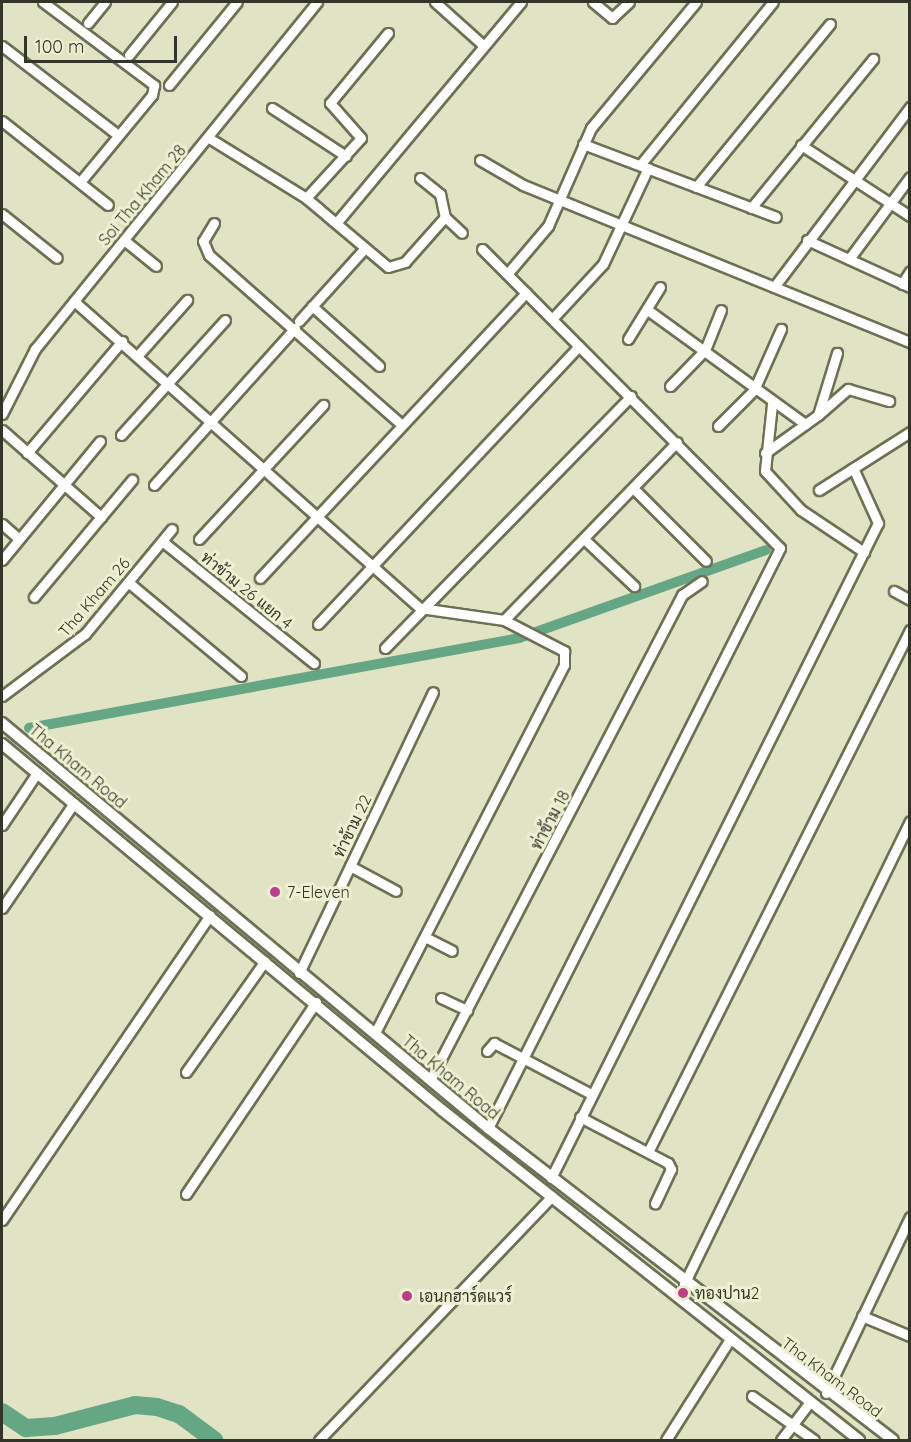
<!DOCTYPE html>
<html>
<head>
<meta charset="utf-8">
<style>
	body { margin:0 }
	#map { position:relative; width:911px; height:1442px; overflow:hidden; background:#e0e3c4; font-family:Quicksand,Sarabun,sans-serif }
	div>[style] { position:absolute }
	.canal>* { height:10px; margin:-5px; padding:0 5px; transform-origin:5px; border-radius:5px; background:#65a785 }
	.river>* { height:18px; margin:-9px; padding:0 9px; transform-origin:9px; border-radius:9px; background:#65a785 }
	.roads { filter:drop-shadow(2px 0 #6e7054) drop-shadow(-2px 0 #6e7054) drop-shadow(0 2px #6e7054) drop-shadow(0 -2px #6e7054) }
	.minor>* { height:9px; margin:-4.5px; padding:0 4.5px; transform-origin:4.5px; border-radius:4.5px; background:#fff }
	.tertiary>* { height:10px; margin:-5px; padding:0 5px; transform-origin:5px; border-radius:5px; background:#fff }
	.dots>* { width:16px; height:16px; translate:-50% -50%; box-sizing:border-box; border:3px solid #edf0d1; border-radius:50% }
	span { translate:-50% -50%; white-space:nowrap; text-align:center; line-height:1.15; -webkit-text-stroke:6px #edf0d1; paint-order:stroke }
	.street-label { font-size:16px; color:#343529 }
	.poi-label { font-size:16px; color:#343529 }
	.left { translate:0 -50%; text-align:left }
	.frame { position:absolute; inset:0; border:3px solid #343529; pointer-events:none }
	.scale { position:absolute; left:24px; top:36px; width:153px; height:27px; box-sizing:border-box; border:3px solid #343529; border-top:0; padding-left:8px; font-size:18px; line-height:21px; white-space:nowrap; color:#343529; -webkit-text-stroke:4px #edf0d1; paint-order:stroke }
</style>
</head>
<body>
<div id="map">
	<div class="canal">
		<div style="left:29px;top:728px;width:498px;rotate:-10.4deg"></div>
		<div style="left:519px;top:638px;width:262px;rotate:-19.6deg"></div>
	</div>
	<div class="river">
		<div style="left:2px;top:1412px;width:29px;rotate:34deg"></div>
		<div style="left:26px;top:1428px;width:29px;rotate:-4deg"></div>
		<div style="left:55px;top:1426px;width:83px;rotate:-14.7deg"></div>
		<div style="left:135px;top:1405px;width:22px;rotate:5deg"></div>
		<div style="left:157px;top:1407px;width:23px;rotate:18deg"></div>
		<div style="left:179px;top:1414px;width:44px;rotate:36.6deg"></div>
	</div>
	<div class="roads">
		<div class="minor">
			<div style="left:43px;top:2px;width:139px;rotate:36.8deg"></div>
			<div style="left:154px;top:85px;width:10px;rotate:101deg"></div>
			<div style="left:152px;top:95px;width:113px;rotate:129.6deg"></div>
			<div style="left:435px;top:2px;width:64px;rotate:41.9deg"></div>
			<div style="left:593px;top:2px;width:25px;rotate:40deg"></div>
			<div style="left:612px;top:18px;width:23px;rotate:-43deg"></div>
			<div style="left:88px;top:23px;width:27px;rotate:-51deg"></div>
			<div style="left:2px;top:46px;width:146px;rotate:37.5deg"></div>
			<div style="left:129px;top:55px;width:68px;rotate:-50.9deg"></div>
			<div style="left:169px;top:85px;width:107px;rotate:-50.7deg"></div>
			<div style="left:272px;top:108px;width:88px;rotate:33deg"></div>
			<div style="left:2px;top:121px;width:135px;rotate:38.4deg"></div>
			<div style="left:209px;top:138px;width:114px;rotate:31.7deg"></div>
			<div style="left:306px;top:198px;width:107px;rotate:40.1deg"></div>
			<div style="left:388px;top:267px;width:18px;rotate:-16deg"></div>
			<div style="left:405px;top:262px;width:60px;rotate:-48.4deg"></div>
			<div style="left:583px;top:144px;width:206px;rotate:20.7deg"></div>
			<div style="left:801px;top:145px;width:130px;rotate:33.1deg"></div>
			<div style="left:480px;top:160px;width:50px;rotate:30.2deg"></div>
			<div style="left:523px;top:185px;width:418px;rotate:22.1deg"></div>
			<div style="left:640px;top:165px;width:210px;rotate:-50.8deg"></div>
			<div style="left:420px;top:178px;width:26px;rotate:39deg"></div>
			<div style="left:440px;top:194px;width:24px;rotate:78deg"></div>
			<div style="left:445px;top:217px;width:23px;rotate:43deg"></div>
			<div style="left:696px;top:187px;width:211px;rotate:-50.6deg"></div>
			<div style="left:306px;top:198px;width:81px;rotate:-47.5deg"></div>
			<div style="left:361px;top:138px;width:47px;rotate:-131.5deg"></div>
			<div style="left:330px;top:103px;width:91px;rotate:-50.4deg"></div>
			<div style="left:751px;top:208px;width:193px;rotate:-50.7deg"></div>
			<div style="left:2px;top:214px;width:70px;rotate:38.7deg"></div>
			<div style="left:337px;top:222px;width:287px;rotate:-50.1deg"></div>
			<div style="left:214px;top:223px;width:21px;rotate:121deg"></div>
			<div style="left:203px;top:241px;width:15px;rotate:67deg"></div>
			<div style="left:209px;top:255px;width:257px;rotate:41.4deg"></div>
			<div style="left:124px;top:240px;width:41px;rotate:39.1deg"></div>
			<div style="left:807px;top:240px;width:113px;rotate:24.5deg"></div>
			<div style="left:482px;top:249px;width:422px;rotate:45.1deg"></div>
			<div style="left:780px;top:548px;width:649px;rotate:116.72deg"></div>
			<div style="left:849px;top:259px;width:102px;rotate:-53.4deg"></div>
			<div style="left:508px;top:273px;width:62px;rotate:-49.6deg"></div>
			<div style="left:548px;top:226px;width:107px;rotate:-66.3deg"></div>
			<div style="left:591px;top:128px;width:164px;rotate:-50.2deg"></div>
			<div style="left:902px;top:284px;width:15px;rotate:-58deg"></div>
			<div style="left:774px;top:287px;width:226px;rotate:-52.9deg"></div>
			<div style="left:74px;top:301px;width:463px;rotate:41.6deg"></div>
			<div style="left:420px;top:608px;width:85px;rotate:8.1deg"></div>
			<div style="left:504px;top:620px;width:68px;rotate:27.3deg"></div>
			<div style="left:564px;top:651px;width:14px;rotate:90deg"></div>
			<div style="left:564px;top:665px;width:414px;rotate:117.2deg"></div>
			<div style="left:312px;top:306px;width:90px;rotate:41.8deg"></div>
			<div style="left:649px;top:311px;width:193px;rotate:35.9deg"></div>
			<div style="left:552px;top:319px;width:75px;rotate:-47.2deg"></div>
			<div style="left:603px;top:264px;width:106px;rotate:-64.9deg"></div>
			<div style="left:299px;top:321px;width:98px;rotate:-47.9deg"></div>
			<div style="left:628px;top:339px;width:61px;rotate:-58.4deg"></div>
			<div style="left:138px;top:355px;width:74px;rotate:-48.3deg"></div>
			<div style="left:670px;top:386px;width:50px;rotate:-45.8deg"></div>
			<div style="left:705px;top:350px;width:43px;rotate:-68.2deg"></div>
			<div style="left:772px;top:404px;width:67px;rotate:96deg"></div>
			<div style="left:765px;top:471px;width:53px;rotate:47.3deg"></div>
			<div style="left:801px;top:510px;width:76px;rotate:33.7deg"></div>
			<div style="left:2px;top:414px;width:73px;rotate:-63.1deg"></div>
			<div style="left:35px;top:349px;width:447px;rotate:-50.9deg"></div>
			<div style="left:818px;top:415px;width:40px;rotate:-41deg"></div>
			<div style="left:848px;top:389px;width:43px;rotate:16.3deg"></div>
			<div style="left:718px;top:426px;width:51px;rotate:-45deg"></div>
			<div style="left:754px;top:390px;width:67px;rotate:-66.1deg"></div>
			<div style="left:2px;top:430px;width:132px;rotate:41.3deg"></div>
			<div style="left:121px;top:435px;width:155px;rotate:-47.9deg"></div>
			<div style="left:27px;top:453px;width:147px;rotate:-49.7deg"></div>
			<div style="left:765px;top:453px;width:65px;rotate:-35.6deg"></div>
			<div style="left:818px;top:415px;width:65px;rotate:-73deg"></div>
			<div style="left:154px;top:485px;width:211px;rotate:-48.1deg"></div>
			<div style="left:633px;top:488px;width:103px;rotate:45deg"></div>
			<div style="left:819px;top:490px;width:108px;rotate:-32.5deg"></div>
			<div style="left:2px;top:524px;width:21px;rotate:41deg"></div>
			<div style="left:199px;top:539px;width:183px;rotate:-47.2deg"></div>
			<div style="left:584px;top:539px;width:69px;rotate:43.2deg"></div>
			<div style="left:162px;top:541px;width:195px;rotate:38.8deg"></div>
			<div style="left:2px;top:560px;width:154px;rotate:-50.5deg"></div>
			<div style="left:260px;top:578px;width:390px;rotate:-47deg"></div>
			<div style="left:128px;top:582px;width:147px;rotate:39.8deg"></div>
			<div style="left:894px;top:591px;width:18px;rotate:29deg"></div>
			<div style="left:34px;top:597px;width:153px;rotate:-50.1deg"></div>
			<div style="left:504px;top:620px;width:248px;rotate:-45.8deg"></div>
			<div style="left:318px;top:624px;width:381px;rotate:-46.8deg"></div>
			<div style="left:385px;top:648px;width:352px;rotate:-45.7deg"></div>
			<div style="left:2px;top:696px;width:104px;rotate:-36.8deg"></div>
			<div style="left:85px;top:634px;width:136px;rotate:-50.4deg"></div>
			<div style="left:2px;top:825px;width:63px;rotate:-56.1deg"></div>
			<div style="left:350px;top:866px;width:52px;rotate:28.5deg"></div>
			<div style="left:2px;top:908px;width:127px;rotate:-55.6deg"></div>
			<div style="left:425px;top:937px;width:30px;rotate:27deg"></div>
			<div style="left:299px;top:973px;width:311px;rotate:-64.5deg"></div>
			<div style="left:441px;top:998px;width:29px;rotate:25deg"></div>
			<div style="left:487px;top:1051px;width:11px;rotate:-49deg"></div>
			<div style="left:494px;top:1043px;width:110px;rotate:27.7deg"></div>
			<div style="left:186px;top:1072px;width:136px;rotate:-54.6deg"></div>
			<div style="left:430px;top:1080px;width:547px;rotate:-62.54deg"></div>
			<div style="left:682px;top:595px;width:24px;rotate:-35deg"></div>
			<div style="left:580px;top:1117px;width:99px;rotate:27.6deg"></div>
			<div style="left:668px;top:1163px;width:7px;rotate:63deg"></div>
			<div style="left:671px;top:1169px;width:38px;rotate:115deg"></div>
			<div style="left:648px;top:1152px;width:584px;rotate:-63.35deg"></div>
			<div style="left:551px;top:1178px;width:732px;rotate:-63.47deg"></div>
			<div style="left:878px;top:523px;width:60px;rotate:-114.4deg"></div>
			<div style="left:186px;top:1194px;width:232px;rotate:-55.9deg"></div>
			<div style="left:2px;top:1220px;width:369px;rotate:-55.7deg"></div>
			<div style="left:684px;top:1284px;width:515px;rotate:-63.98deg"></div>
			<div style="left:862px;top:1316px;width:52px;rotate:22.6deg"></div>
			<div style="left:826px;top:1393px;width:195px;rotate:-64.5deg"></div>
			<div style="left:752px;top:1396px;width:76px;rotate:35.4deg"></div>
			<div style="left:319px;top:1440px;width:337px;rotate:-46.3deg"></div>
			<div style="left:666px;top:1440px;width:120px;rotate:-57.6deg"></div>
			<div style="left:781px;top:1440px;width:48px;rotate:-52.7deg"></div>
		</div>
		<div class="tertiary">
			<div style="left:2px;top:723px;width:633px;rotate:39.81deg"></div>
			<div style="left:488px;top:1128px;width:511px;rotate:37.61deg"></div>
			<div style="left:2px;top:744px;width:572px;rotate:39.75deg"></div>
			<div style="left:442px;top:1110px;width:532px;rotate:38.36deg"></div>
		</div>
	</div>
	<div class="dots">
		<div style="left:275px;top:892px;background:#bc3d88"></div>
		<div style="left:683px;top:1293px;background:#bc3d88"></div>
		<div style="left:407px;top:1296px;background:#bc3d88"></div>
	</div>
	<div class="street-label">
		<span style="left:142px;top:195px;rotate:-50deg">Soi Tha Kham 28</span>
		<span style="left:247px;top:590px;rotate:39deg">ท่าข้าม 26 แยก 4</span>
		<span style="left:94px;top:597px;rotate:-49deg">Tha Kham 26</span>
		<span style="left:78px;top:766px;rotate:40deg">Tha Kham Road</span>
		<span style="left:550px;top:820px;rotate:-62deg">ท่าข้าม 18</span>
		<span style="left:352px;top:826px;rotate:-64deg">ท่าข้าม 22</span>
		<span style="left:451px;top:1077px;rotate:40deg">Tha Kham Road</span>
		<span style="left:832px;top:1377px;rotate:37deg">Tha Kham Road</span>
	</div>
	<div class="poi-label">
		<span class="left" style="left:287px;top:892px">7-Eleven</span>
		<span class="left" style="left:695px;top:1293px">ทองปาน2</span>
		<span class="left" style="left:419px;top:1296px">เอนกฮาร์ดแวร์</span>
	</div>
	<div class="frame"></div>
	<div class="scale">100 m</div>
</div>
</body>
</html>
